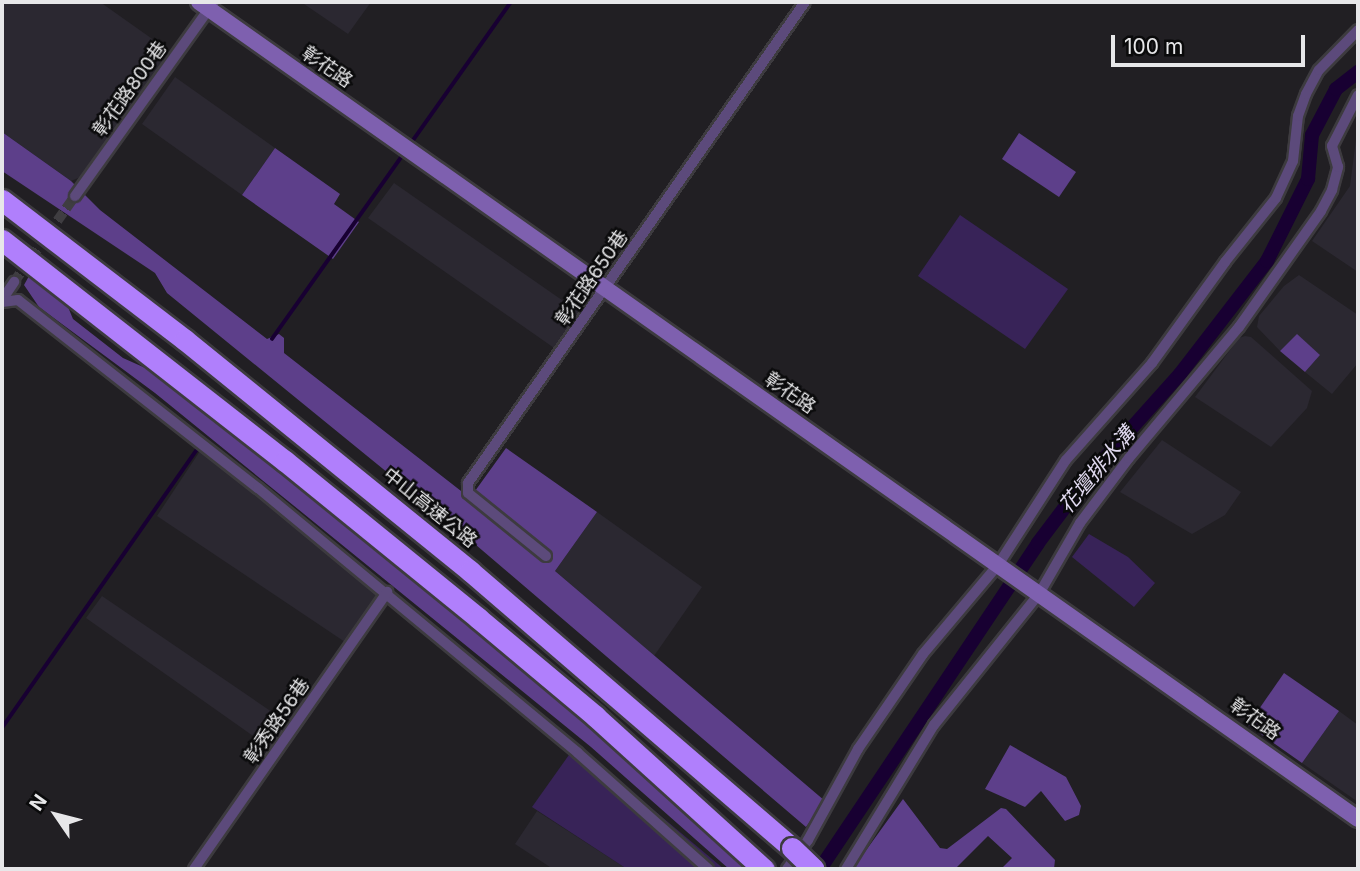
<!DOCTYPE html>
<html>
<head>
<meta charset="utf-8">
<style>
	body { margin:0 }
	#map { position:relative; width:1360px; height:871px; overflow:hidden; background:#211f23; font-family:Inter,"Noto Sans TC",sans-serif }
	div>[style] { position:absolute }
	.built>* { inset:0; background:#2b2831 }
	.green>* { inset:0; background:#382358 }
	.forest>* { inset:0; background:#5d3f8a }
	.stream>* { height:3.5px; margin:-1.75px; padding:0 1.75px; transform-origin:1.75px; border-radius:1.75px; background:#180032 }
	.canal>* { height:14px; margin:-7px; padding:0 7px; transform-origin:7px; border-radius:7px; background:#180032 }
	.street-tunnel>* { height:10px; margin-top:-5px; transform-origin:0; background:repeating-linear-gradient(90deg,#3f3d41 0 10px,transparent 0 15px) }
	.roads { filter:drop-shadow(2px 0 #3d3b3f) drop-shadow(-2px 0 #3d3b3f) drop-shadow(0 2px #3d3b3f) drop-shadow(0 -2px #3d3b3f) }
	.street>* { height:10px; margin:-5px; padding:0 5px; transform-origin:5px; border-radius:5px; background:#5c4a7b }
	.secondary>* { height:16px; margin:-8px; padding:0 8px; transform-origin:8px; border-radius:8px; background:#7e60af }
	.highway>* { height:21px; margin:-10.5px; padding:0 10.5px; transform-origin:10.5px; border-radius:10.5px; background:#b07ffc }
	.bridges { filter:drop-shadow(2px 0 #3d3b3f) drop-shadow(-2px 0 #3d3b3f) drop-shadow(0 2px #3d3b3f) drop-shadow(0 -2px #3d3b3f) }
	.highway-bridge>* { height:21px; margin:-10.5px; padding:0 10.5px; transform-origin:10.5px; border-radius:10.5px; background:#b07ffc }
	span { translate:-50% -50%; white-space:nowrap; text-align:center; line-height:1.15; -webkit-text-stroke:5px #0a0a0b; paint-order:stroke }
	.street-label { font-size:19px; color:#e7e7e9 }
	.water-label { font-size:21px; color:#e0d9ef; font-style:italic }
	.frame { position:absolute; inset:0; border:4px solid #e7e7e9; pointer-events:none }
	.north { position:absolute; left:21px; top:780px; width:70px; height:70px; -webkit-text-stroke:5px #0a0a0b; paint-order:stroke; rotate:305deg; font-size:19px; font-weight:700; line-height:28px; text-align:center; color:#e7e7e9 }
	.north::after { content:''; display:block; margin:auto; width:24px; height:32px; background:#e7e7e9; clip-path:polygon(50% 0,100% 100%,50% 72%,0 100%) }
	.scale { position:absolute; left:1111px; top:35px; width:194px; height:32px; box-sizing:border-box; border:4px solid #e7e7e9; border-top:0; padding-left:9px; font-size:21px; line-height:24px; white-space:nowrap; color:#e7e7e9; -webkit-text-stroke:5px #0a0a0b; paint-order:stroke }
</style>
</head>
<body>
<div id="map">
	<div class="built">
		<div style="clip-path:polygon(2px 2px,100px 2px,175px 55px,90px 173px,71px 181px,2px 132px)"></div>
		<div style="clip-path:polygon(301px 2px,371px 2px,348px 34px)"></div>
		<div style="clip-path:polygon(175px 77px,275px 148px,242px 195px,142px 124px)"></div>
		<div style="clip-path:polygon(1358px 124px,1358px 272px,1312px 241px,1350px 186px)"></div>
		<div style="clip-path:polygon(394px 183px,582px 314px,557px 350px,368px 218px)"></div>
		<div style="clip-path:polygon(1299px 275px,1358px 315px,1358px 363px,1332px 394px,1305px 372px,1320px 355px,1297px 335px,1280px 351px,1257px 327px,1259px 316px,1284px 286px)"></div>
		<div style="clip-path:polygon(1245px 336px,1251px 337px,1312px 391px,1307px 408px,1271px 447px,1195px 397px,1239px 338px)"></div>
		<div style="clip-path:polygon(1162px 440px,1241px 492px,1225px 515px,1192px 534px,1120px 492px)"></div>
		<div style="clip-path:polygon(204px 445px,383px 592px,348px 644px,157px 516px)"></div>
		<div style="clip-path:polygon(597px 512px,702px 587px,654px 656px,555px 571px)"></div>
		<div style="clip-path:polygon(102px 596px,291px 725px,273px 750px,86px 618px)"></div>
		<div style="clip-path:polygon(1339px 711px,1358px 725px,1358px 802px,1302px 763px)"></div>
		<div style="clip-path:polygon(537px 811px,627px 869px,553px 869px,515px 844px)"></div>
	</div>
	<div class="green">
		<div style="clip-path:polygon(960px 215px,1068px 289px,1025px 349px,918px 276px)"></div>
		<div style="clip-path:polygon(1089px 534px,1128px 557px,1155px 583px,1134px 607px,1072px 557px)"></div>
		<div style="clip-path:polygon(576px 745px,724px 869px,627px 869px,532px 807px)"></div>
	</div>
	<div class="forest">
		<div style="clip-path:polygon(2px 132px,71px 181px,100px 210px,267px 339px,279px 334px,284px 338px,284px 353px,470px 498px,506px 448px,597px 512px,555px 571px,825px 801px,806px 827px,469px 539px,167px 293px,155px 273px,2px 171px)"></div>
		<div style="clip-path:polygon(1019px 133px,1076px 172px,1059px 197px,1002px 159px)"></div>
		<div style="clip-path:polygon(275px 148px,340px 194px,334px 204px,359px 222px,333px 259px,242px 195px)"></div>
		<div style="clip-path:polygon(29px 276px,66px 302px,73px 319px,123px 358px,161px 375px,348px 525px,513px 661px,753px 869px,729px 869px,591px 747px,155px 393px,39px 307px,24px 285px)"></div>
		<div style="clip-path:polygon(1297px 334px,1320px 355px,1305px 372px,1280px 351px)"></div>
		<div style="clip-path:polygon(1284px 673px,1339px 711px,1302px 763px,1248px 725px)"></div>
		<div style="clip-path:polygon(1010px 745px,1066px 777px,1081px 806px,1079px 815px,1065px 821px,1041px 791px,1025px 807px,985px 789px)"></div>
		<div style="clip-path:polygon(903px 799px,940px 848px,947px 849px,1001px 808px,1006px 809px,1055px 860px,1054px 869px,1005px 869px,1003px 867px,1012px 858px,988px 836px,955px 869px,857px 869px,854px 867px)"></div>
	</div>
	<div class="stream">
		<div style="left:409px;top:146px;width:176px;rotate:-54.7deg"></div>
		<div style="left:272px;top:339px;width:229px;rotate:-54.6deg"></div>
		<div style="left:2px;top:728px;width:345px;rotate:-55deg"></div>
	</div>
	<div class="canal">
		<div style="left:820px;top:869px;width:392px;rotate:-56.2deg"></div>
		<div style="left:1038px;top:543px;width:81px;rotate:-53deg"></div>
		<div style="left:1087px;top:478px;width:140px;rotate:-48.2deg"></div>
		<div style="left:1180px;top:374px;width:143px;rotate:-52.4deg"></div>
		<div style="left:1267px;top:261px;width:92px;rotate:-63.4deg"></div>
		<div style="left:1308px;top:179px;width:44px;rotate:-84.8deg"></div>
		<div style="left:1312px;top:135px;width:52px;rotate:-62.4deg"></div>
		<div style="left:1336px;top:89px;width:28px;rotate:-38deg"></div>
	</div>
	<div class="street-tunnel">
		<div style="left:14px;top:282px;width:105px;rotate:-54.7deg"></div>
	</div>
	<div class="roads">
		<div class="street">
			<div style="left:75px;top:196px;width:239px;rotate:-54.4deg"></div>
			<div style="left:2px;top:300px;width:22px;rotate:-56deg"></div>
			<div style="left:2px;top:302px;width:16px;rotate:-7deg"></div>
			<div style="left:18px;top:300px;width:305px;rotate:38.1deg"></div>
			<div style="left:258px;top:488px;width:415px;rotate:39.6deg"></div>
			<div style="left:578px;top:753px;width:174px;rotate:41.7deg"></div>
			<div style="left:546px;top:556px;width:100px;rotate:-141.1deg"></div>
			<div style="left:468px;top:493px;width:10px;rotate:-90deg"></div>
			<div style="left:468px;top:483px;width:587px;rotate:-54.98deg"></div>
			<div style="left:194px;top:869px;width:338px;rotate:-55.1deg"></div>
			<div style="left:787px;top:869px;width:36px;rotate:-54deg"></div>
			<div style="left:808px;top:840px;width:104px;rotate:-61.2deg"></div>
			<div style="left:858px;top:749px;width:115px;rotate:-55.6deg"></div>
			<div style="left:923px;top:654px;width:116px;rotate:-49.9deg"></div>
			<div style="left:998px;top:565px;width:125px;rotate:-57.1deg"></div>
			<div style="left:1066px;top:460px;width:130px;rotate:-48.4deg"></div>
			<div style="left:1152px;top:363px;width:125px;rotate:-54.1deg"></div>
			<div style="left:1225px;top:262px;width:82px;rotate:-51.4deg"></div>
			<div style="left:1276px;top:198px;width:41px;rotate:-65.3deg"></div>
			<div style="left:1293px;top:161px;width:45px;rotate:-83.7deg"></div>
			<div style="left:1298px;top:116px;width:23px;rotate:-70deg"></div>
			<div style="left:1306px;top:94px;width:27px;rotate:-62deg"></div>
			<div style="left:1319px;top:70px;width:56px;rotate:-45.7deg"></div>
			<div style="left:846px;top:869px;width:169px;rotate:-58.6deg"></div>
			<div style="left:934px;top:725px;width:168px;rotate:-51.3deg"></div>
			<div style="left:1039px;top:594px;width:82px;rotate:-60deg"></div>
			<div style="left:1080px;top:523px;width:81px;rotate:-53deg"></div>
			<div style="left:1129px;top:458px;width:171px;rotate:-50deg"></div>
			<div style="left:1239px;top:327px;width:142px;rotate:-54.7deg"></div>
			<div style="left:1321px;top:211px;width:24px;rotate:-62deg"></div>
			<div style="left:1332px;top:190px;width:24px;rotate:-75deg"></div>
			<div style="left:1338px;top:167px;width:22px;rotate:-106deg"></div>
			<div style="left:1332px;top:146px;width:57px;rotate:-63deg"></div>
		</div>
		<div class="secondary">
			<div style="left:199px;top:2px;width:1418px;rotate:35.18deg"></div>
		</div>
		<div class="highway">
			<div style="left:2px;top:200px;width:230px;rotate:37.4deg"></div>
			<div style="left:185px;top:340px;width:367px;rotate:39deg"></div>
			<div style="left:470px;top:571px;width:425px;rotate:40.7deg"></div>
			<div style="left:2px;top:240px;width:359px;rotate:38deg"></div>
			<div style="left:285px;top:461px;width:249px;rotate:39.1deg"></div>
			<div style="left:478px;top:618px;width:153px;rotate:39.9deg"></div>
			<div style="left:595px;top:716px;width:228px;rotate:42.2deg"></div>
		</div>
	</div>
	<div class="bridges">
		<div class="highway-bridge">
			<div style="left:792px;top:848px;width:30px;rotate:44deg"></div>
		</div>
	</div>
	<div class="street-label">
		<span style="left:327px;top:67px;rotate:35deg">彰花路</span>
		<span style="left:130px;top:89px;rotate:-54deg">彰花路800巷</span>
		<span style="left:592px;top:278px;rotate:-55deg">彰花路650巷</span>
		<span style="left:790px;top:393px;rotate:35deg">彰花路</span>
		<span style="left:430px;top:508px;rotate:39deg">中山高速公路</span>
		<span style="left:1255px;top:719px;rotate:36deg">彰花路</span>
		<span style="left:277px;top:721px;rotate:-55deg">彰秀路56巷</span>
	</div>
	<div class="water-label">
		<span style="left:1097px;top:470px;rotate:-50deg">花壇排水溝</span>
	</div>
	<div class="frame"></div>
	<div class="north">N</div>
	<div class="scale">100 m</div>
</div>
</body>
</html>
